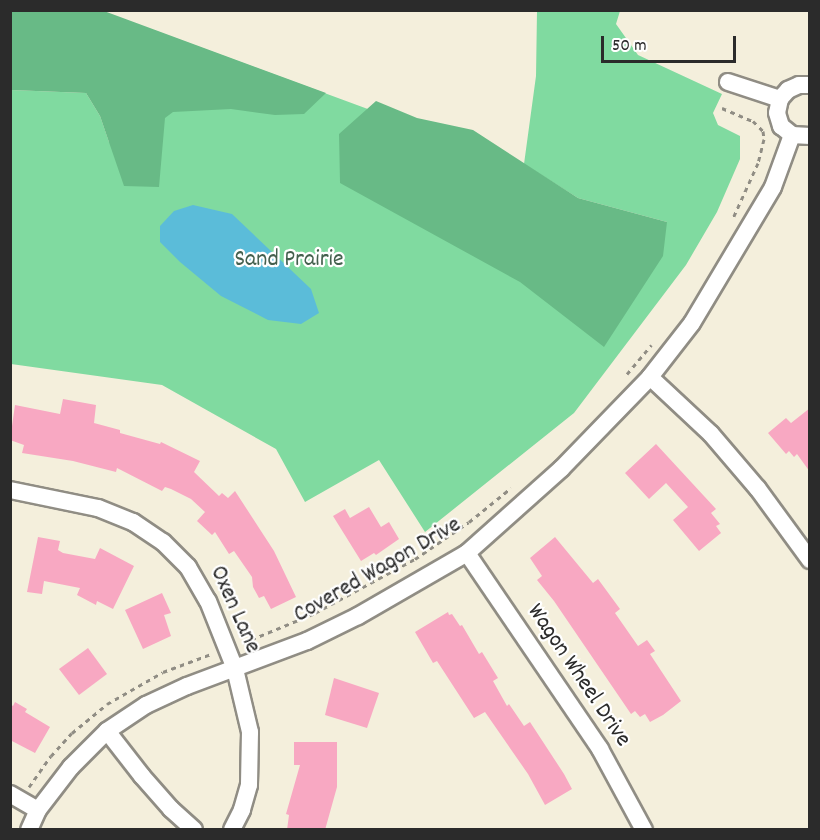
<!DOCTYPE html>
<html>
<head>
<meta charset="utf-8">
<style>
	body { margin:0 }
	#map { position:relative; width:820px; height:840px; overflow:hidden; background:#f4efdc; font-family:Dekko,sans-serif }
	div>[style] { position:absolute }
	.green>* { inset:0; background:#80daa0 }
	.forest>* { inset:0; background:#68ba86 }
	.water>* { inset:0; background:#5bbcd9 }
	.building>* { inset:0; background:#f8a8c2 }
	.path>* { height:3px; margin-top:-1.5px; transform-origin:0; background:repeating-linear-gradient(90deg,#908d84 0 4.5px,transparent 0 9px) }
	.roads { filter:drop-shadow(2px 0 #908d84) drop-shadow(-2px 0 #908d84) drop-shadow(0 2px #908d84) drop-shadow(0 -2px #908d84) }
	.street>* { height:16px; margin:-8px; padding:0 8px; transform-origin:8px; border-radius:8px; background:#fff }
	span { translate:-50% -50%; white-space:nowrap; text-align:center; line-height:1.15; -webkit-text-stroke:4.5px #fff; paint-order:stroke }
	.park-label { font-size:24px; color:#44604e }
	.street-label { font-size:24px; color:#2b2b2b }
	.frame { position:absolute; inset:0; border:12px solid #2b2b2b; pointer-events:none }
	.scale { position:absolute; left:601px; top:36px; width:135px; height:27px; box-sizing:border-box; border:3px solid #2b2b2b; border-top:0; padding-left:8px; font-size:18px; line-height:21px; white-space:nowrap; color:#2b2b2b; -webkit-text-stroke:4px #fff; paint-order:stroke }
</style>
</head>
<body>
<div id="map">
	<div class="green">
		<div style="clip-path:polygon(537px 11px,620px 11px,616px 24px,638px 55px,722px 94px,713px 113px,718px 125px,740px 136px,740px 159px,717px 212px,686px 265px,574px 413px,425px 532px,379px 460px,305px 502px,276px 449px,162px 385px,11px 364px,11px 90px,86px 93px,100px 116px,109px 142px,148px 28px,468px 146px,457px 228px,667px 222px,578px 198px,524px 164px,536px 76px)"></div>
	</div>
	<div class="forest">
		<div style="clip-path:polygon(10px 11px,104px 11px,326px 93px,304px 114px,275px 115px,231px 109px,173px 112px,165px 118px,159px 187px,124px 186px,100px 116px,86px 93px,11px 90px)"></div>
		<div style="clip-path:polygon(376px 101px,417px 118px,473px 130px,578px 198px,667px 222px,663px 256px,604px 347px,520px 282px,340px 183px,339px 134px)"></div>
	</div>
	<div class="water">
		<div style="clip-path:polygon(193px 205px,232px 214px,311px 289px,319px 313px,301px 324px,268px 320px,221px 296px,180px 262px,160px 242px,160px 226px,174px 211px)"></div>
	</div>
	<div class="building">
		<div style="clip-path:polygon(63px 399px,96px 405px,94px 423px,120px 430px,120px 433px,160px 444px,161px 442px,200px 461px,194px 472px,219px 496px,222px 493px,228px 498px,235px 491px,274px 551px,296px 597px,271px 609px,264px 596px,259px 598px,253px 587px,252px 577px,234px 551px,229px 554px,215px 532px,212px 535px,197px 521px,205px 512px,191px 499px,171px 489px,165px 487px,162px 491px,117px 468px,116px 472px,73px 461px,22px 453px,24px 445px,10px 440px,15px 405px,60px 414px)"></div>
		<div style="clip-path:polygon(810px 408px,810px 472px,797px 454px,794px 457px,789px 451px,786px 454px,768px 433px,786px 418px,791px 423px)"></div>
		<div style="clip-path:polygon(656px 444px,716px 509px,711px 513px,720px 524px,716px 526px,721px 533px,699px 551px,673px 520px,688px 507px,666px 483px,649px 499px,625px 473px)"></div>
		<div style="clip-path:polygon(369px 507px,381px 527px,389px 522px,399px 539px,376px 555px,374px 553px,361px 561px,333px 516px,345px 509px,350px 518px)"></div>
		<div style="clip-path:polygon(38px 537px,60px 541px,58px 550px,63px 553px,95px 559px,100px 548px,134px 566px,113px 609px,97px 601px,96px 605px,77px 595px,80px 588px,44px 581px,42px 594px,27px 592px)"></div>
		<div style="clip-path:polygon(555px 537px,593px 583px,598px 579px,620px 609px,615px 613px,638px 646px,647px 640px,655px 651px,650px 654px,681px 701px,663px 715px,650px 722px,645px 714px,640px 717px,635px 711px,631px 714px,554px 601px,537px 580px,542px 576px,530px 558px)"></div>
		<div style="clip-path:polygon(162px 593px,171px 613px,164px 615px,171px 636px,143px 649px,125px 610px)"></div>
		<div style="clip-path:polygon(448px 612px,449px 615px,452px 614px,460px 626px,462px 625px,479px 654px,482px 652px,498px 678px,493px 681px,507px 706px,509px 704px,524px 726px,530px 722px,564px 774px,572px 789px,545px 805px,528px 774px,485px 712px,474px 718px,437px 661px,433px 663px,415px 632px)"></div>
		<div style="clip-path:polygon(88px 648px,107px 674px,79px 695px,59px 669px)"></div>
		<div style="clip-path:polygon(334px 678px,379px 693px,367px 728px,325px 715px)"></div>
		<div style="clip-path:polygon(15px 702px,27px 709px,25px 712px,50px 727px,35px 753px,10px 740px,10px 704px,13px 706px)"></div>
		<div style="clip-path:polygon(294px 742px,337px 742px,337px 787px,325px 830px,287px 830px,289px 815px,286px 814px,300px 765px,294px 765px)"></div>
	</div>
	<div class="path">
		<div style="left:722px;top:108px;width:34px;rotate:23deg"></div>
		<div style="left:753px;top:121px;width:14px;rotate:45deg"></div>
		<div style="left:763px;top:131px;width:8px;rotate:83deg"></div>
		<div style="left:764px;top:139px;width:25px;rotate:104deg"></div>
		<div style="left:758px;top:163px;width:60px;rotate:114.4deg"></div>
		<div style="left:627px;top:374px;width:38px;rotate:-50deg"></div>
		<div style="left:243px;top:643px;width:78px;rotate:-22.6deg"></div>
		<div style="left:315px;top:613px;width:114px;rotate:-28.4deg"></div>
		<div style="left:415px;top:559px;width:65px;rotate:-34.4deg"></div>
		<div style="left:469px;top:522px;width:54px;rotate:-39deg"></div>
		<div style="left:29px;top:787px;width:38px;rotate:-55deg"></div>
		<div style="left:51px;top:756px;width:31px;rotate:-48deg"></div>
		<div style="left:72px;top:733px;width:45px;rotate:-39.6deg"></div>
		<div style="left:107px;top:704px;width:64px;rotate:-29.7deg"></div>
		<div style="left:163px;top:672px;width:51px;rotate:-20.6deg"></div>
	</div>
	<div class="roads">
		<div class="street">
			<div style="left:728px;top:82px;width:55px;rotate:18.1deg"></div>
			<div style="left:810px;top:85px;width:11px;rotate:180deg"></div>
			<div style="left:799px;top:85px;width:12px;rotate:156deg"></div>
			<div style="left:788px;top:90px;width:12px;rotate:132deg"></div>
			<div style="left:780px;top:99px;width:14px;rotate:102deg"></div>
			<div style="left:777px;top:113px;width:14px;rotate:73deg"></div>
			<div style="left:781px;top:126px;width:14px;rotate:39deg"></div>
			<div style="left:792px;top:135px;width:18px;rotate:3deg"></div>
			<div style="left:650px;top:377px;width:83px;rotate:43.1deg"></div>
			<div style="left:711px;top:434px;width:72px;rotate:49.5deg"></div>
			<div style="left:758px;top:489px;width:88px;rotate:53.8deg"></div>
			<div style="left:10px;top:490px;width:90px;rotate:11.6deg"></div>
			<div style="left:98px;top:508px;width:38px;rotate:22deg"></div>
			<div style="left:133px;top:522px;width:36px;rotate:34deg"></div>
			<div style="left:163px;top:542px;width:35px;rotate:45deg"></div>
			<div style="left:188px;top:567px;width:39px;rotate:60deg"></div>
			<div style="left:208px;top:601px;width:73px;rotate:68.3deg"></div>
			<div style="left:235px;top:669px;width:65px;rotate:76.6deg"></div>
			<div style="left:250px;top:732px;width:53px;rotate:91.1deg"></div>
			<div style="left:249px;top:785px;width:26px;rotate:106deg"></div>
			<div style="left:242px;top:810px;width:22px;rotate:117deg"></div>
			<div style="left:467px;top:553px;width:237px;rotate:55.8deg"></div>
			<div style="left:600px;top:749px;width:92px;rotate:61.5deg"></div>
			<div style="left:107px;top:731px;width:57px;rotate:52.1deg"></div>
			<div style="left:142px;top:776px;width:44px;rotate:48.7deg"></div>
			<div style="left:171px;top:809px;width:31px;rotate:42deg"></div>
			<div style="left:10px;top:794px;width:32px;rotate:30deg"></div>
			<div style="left:29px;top:830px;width:22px;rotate:-66deg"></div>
			<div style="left:38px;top:810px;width:54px;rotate:-52.5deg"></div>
			<div style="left:71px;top:767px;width:51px;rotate:-45deg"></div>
			<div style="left:107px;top:731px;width:47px;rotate:-33.7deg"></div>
			<div style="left:146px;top:705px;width:45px;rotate:-24.9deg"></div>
			<div style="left:187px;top:686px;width:128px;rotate:-20.6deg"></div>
			<div style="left:307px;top:641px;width:57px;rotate:-26.1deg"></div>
			<div style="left:358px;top:616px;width:126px;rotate:-30deg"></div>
			<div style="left:467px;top:553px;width:126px;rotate:-41.8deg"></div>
			<div style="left:561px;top:469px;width:128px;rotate:-45.9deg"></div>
			<div style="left:650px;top:377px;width:68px;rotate:-52.1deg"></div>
			<div style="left:692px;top:323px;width:158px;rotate:-59.2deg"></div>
			<div style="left:773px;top:187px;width:55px;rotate:-69.9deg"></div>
		</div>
	</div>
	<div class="park-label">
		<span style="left:289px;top:261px">Sand Prairie</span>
	</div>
	<div class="street-label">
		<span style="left:378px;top:571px;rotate:-30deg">Covered Wagon Drive</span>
		<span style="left:234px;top:610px;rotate:66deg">Oxen Lane</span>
		<span style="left:578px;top:676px;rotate:56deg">Wagon Wheel Drive</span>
	</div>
	<div class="frame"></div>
	<div class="scale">50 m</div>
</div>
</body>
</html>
